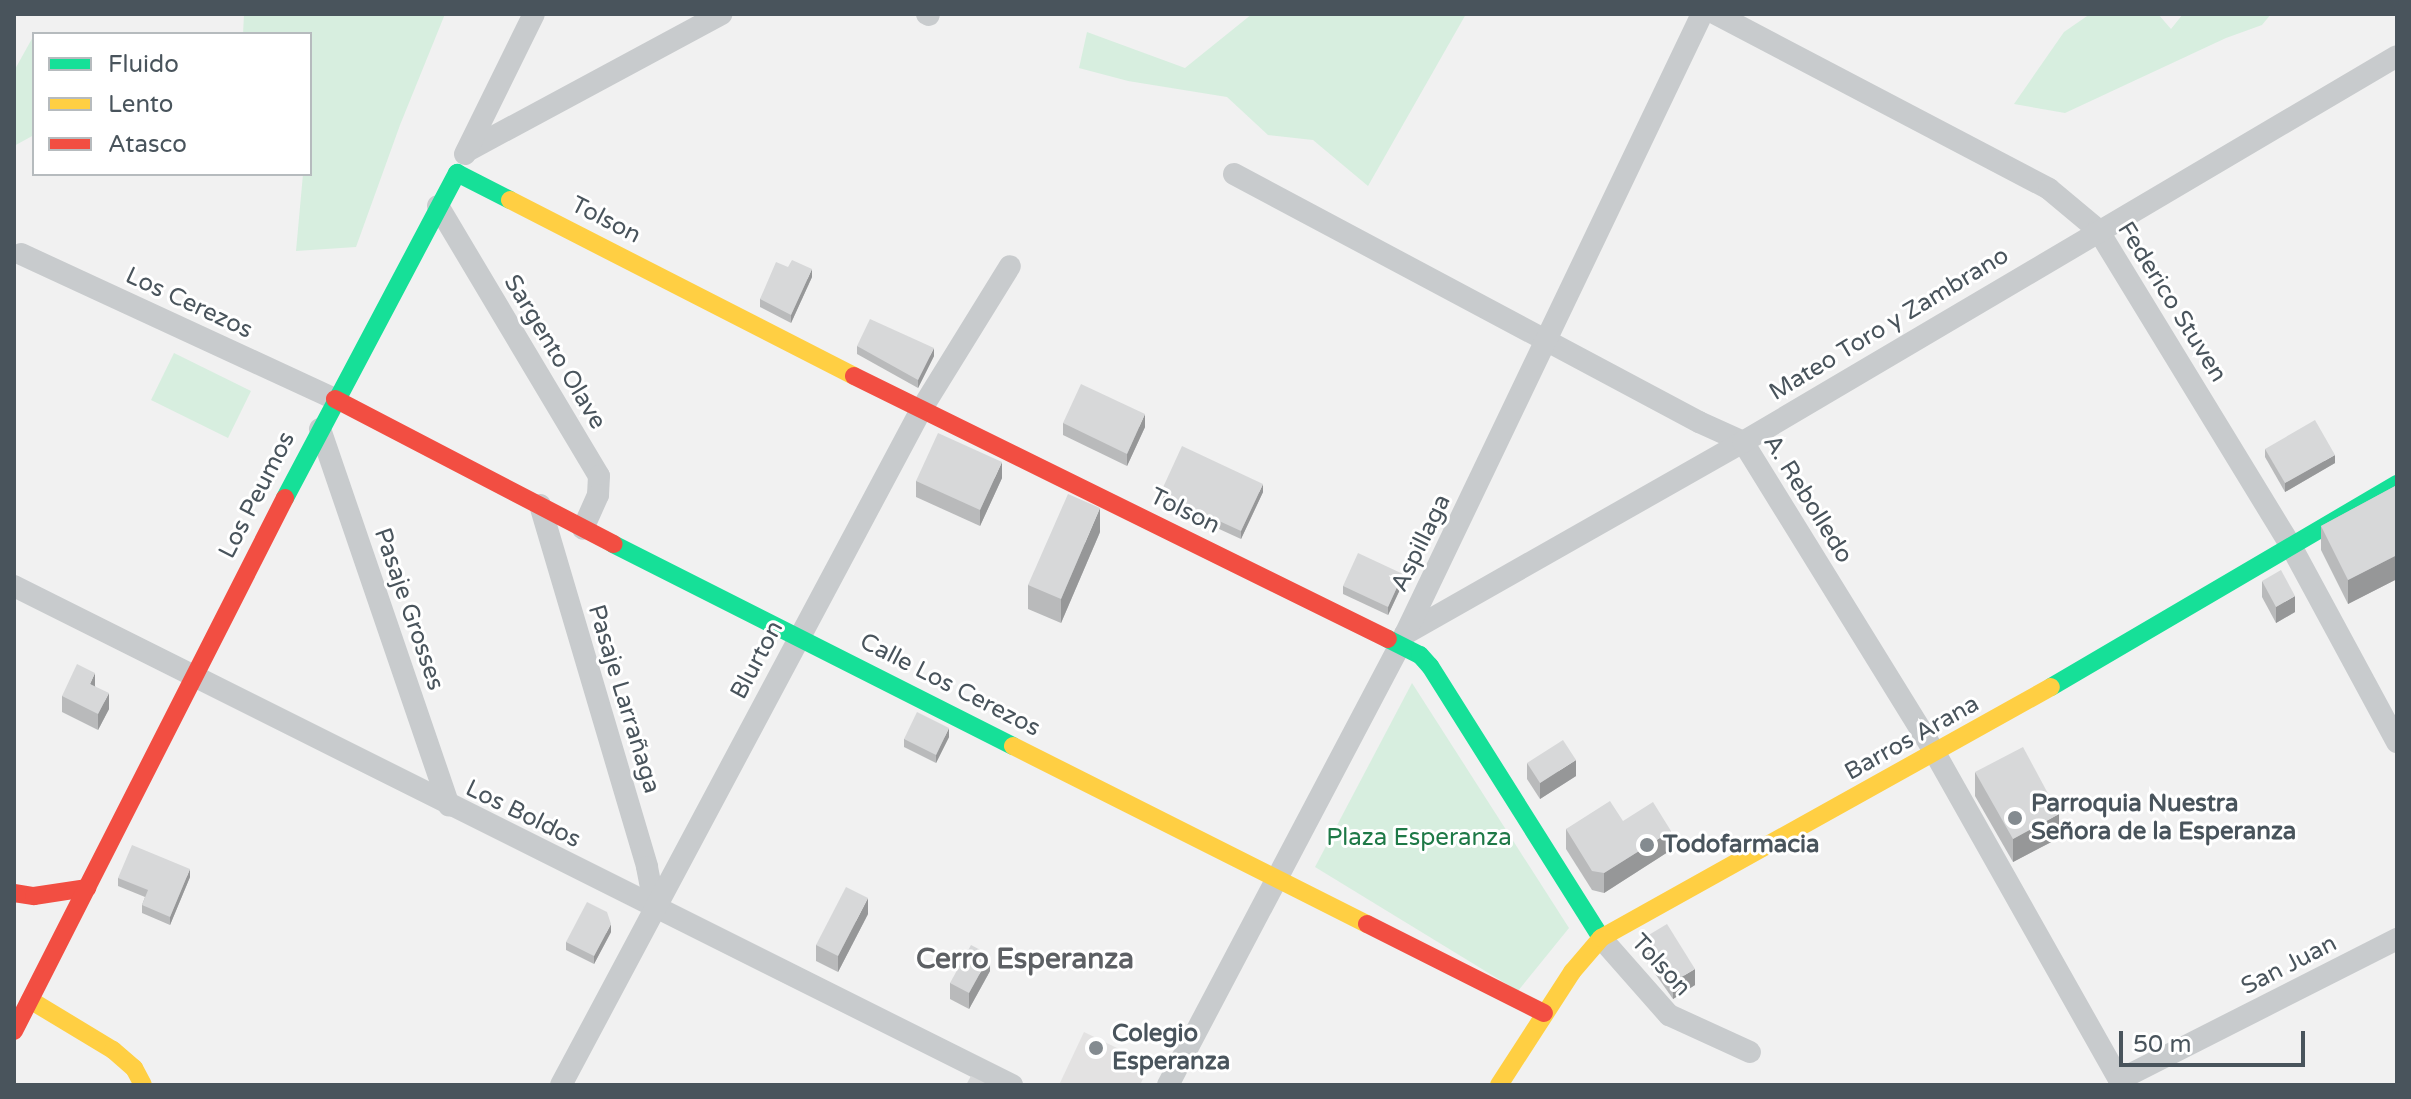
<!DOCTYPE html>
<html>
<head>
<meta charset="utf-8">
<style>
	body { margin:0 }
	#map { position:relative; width:2411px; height:1099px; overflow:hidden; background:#f1f1f1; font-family:"Varela Round",sans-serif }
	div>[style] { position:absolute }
	.education>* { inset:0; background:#e3e2e2 }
	.green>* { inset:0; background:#d7eedf }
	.street>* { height:22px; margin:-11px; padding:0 11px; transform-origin:11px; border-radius:11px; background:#c8cbcd }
	.fast>* { height:18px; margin:-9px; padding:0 9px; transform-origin:9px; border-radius:9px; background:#16e098 }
	.slow>* { height:18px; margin:-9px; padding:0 9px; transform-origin:9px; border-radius:9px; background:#ffcf43 }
	.jam>* { height:18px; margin:-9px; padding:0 9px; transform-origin:9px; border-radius:9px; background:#f24e42 }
	.wall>* { inset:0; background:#b9babb }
	.shaded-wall>* { inset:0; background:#969798 }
	.building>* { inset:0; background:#d7d8d9 }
	.dots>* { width:22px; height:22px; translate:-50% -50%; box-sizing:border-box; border:4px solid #fff; border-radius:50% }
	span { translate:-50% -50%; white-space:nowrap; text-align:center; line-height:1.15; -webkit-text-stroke:6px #fff; paint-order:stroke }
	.street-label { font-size:24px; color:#49545c }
	.poi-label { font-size:24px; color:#49545c; font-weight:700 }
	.left { translate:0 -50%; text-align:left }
	.park-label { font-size:24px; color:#1e7947 }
	.quarter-label { font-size:28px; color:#5d6064; font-weight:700 }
	.frame { position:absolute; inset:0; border:16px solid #49545c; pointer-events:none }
	.legend { position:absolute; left:32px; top:32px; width:280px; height:144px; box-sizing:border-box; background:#fff; border:2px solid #b6bbbe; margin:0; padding:10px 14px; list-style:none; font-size:24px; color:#49545c }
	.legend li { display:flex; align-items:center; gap:16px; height:40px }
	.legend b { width:40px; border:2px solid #b6bbbe }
	.scale { position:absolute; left:2119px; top:1031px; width:186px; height:36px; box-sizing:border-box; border:4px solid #49545c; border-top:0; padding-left:10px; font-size:24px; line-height:28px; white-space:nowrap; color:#49545c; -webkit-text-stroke:6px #fff; paint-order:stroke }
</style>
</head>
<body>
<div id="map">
	<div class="education">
		<div style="clip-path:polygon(1084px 1032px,1150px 1064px,1140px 1085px,1059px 1085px)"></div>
	</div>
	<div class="green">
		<div style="clip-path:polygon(244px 14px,445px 14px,400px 125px,356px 247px,296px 251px,303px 174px,310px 174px,310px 34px,243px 34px)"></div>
		<div style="clip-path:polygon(1252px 14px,1466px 14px,1368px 186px,1313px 140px,1268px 135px,1227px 97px,1128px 81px,1079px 68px,1087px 32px,1185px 68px)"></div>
		<div style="clip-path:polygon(2090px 14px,2158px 14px,2171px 29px,2183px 14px,2271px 14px,2262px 25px,2226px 38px,2065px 113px,2014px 104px,2064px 32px)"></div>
		<div style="clip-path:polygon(34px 35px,34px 135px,14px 146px,14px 71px)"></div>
		<div style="clip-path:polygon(174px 353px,251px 391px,228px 438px,151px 400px)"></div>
		<div style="clip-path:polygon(1412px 683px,1569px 928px,1518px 991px,1315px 867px)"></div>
	</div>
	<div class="street">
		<div style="left:927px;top:14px;width:2px;rotate:27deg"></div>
		<div style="left:1716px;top:14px;width:376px;rotate:27.7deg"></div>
		<div style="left:2049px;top:189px;width:64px;rotate:39.9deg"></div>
		<div style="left:2098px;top:230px;width:370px;rotate:58.6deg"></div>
		<div style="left:2291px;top:546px;width:223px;rotate:61.6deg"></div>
		<div style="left:467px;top:151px;width:289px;rotate:-28.3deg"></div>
		<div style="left:465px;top:154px;width:156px;rotate:-63.8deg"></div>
		<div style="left:1234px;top:174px;width:527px;rotate:28.07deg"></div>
		<div style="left:1699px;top:422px;width:48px;rotate:24.4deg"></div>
		<div style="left:1743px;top:442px;width:365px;rotate:58.3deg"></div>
		<div style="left:1935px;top:753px;width:375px;rotate:60.6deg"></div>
		<div style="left:2119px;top:1080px;width:312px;rotate:-26.9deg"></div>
		<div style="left:438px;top:206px;width:314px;rotate:59.2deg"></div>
		<div style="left:599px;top:476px;width:19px;rotate:93deg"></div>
		<div style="left:598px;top:495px;width:37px;rotate:114deg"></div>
		<div style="left:21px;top:254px;width:346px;rotate:24.8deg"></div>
		<div style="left:320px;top:429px;width:398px;rotate:71.1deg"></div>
		<div style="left:540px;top:505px;width:377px;rotate:73.5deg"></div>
		<div style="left:647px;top:867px;width:42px;rotate:79deg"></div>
		<div style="left:14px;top:586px;width:1116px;rotate:26.57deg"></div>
		<div style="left:1405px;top:634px;width:389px;rotate:-29.6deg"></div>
		<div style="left:1743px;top:442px;width:759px;rotate:-30.55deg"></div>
		<div style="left:1601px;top:938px;width:103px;rotate:48.6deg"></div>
		<div style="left:1669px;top:1015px;width:89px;rotate:24.6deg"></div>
		<div style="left:561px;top:1085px;width:765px;rotate:-61.93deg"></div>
		<div style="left:921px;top:410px;width:169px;rotate:-58.3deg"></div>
		<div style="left:1168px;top:1085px;width:497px;rotate:-62.2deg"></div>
		<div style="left:1400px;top:645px;width:700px;rotate:-64.42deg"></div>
	</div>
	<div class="fast">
		<div style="left:285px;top:498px;width:368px;rotate:-62.1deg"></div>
		<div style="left:457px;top:173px;width:59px;rotate:27deg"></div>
		<div style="left:613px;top:544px;width:448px;rotate:26.8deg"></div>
		<div style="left:1388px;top:639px;width:36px;rotate:27deg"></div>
		<div style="left:1420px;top:655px;width:15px;rotate:48deg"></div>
		<div style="left:1430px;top:666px;width:321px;rotate:57.8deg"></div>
		<div style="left:2051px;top:687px;width:401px;rotate:-30.4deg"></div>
	</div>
	<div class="slow">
		<div style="left:510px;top:200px;width:386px;rotate:27.1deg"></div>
		<div style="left:1013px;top:746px;width:396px;rotate:26.7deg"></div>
		<div style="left:30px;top:1000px;width:97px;rotate:31.1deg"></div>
		<div style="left:113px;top:1050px;width:28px;rotate:41deg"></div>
		<div style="left:134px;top:1068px;width:19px;rotate:62deg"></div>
		<div style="left:1499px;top:1085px;width:135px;rotate:-57.1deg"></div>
		<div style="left:1572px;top:972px;width:45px;rotate:-49.5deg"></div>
		<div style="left:1601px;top:938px;width:515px;rotate:-29.15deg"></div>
	</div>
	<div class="jam">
		<div style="left:854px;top:376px;width:595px;rotate:26.22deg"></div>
		<div style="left:335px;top:399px;width:314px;rotate:27.5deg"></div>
		<div style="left:14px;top:893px;width:20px;rotate:9deg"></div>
		<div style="left:34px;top:896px;width:54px;rotate:-8.6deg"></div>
		<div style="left:1367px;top:924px;width:198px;rotate:26.7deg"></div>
		<div style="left:14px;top:1031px;width:598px;rotate:-63.05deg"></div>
	</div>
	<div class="wall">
		<div style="clip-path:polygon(812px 277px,791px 323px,760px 307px,760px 299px)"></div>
		<div style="clip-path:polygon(857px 346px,934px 356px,918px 388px,857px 354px)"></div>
		<div style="clip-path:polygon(1063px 423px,1145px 427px,1127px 466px,1063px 435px)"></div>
		<div style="clip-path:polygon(2265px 449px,2335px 463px,2285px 492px,2265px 457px)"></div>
		<div style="clip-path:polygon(1002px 478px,980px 526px,916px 497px,916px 481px)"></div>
		<div style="clip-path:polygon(2397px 485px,2397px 579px,2348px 604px,2321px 550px,2321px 526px)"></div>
		<div style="clip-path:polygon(1263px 492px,1241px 539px,1160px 502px,1160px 494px)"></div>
		<div style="clip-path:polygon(1100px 532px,1061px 623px,1028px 609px,1028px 585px)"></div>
		<div style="clip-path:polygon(2262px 581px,2295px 612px,2276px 623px,2262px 597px)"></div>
		<div style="clip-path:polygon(1403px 583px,1388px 615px,1343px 594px,1343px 586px)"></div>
		<div style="clip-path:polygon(95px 686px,109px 709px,98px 730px,62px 712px,62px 696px)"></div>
		<div style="clip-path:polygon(949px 737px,936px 763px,904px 747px,904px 739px)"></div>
		<div style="clip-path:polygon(1527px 763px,1576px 776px,1540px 799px,1527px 779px)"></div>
		<div style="clip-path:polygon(1975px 772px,2059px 838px,2013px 862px,1975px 796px)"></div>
		<div style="clip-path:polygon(1623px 821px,1671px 850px,1604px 893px,1592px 890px,1566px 849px,1566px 829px)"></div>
		<div style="clip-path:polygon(190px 877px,170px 925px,142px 913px,142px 905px,145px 897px,118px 886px,118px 878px)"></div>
		<div style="clip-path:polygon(868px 914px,838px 972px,816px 961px,816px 945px)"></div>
		<div style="clip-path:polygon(611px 932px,594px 964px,566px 950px,566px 942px)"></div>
		<div style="clip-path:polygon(1642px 939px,1695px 985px,1673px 999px,1642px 955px)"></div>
		<div style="clip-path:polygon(990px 971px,969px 1009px,950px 999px,950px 983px)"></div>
	</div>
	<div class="shaded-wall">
		<div style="clip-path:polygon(812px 269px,812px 277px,791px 323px,791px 315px)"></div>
		<div style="clip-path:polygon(934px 348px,934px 356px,918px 388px,918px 380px)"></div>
		<div style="clip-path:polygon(1145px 414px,1145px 427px,1127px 466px,1127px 454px)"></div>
		<div style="clip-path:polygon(2335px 455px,2335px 463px,2285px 492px,2285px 483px)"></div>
		<div style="clip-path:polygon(1002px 462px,1002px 478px,980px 526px,980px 510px)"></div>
		<div style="clip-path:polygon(1263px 484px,1263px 492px,1241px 539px,1241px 531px)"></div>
		<div style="clip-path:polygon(1100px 508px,1100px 532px,1061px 623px,1061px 599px)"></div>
		<div style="clip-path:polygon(2397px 555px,2397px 579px,2348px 604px,2348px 580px)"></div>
		<div style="clip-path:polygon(1403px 574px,1403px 583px,1388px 615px,1388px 607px)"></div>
		<div style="clip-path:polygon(2295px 596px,2295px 612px,2276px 623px,2276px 607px)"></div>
		<div style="clip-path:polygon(95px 673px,95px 689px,90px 684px)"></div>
		<div style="clip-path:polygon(109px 693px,109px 709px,98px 730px,98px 714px)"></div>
		<div style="clip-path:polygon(949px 728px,949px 737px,936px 763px,936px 755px)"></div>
		<div style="clip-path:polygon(1576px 760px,1576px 776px,1540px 799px,1540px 783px)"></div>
		<div style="clip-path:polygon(2059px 814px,2059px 838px,2013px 862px,2013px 839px)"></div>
		<div style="clip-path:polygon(1671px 831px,1671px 850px,1604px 893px,1604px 873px)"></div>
		<div style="clip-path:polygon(190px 869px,190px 877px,170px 925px,170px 917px)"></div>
		<div style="clip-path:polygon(868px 898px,868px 914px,838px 972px,838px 956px)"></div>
		<div style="clip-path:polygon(611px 924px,611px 932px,594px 964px,594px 956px)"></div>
		<div style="clip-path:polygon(990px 955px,990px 971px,969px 1009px,969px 993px)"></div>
		<div style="clip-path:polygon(1695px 969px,1695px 985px,1673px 999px,1673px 982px)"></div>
	</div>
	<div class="building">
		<div style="clip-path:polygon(792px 260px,812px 269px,791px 315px,760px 299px,776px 262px,788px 267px)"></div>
		<div style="clip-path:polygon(870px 319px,934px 348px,918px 380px,857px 346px)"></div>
		<div style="clip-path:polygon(1081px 384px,1145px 414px,1127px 454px,1063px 423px)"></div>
		<div style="clip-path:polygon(2315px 420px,2335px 455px,2285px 483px,2265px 449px)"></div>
		<div style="clip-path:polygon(938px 433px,1002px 462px,980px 510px,916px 481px)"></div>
		<div style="clip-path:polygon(1182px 446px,1263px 484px,1241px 531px,1160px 494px)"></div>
		<div style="clip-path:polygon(2397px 485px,2397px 555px,2348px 580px,2321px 526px)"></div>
		<div style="clip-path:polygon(1068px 494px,1100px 508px,1061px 599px,1028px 585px)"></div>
		<div style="clip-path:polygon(1358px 553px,1403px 574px,1388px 607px,1343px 586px)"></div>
		<div style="clip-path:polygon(2281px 570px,2295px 596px,2276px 607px,2262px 581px)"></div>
		<div style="clip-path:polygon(77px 664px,95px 673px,90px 684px,109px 693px,98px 714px,62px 696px)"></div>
		<div style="clip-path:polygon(917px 712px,949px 728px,936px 755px,904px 739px)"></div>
		<div style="clip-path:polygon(1563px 740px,1576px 760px,1540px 783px,1527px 763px)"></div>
		<div style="clip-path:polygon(2023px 747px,2059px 814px,2013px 839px,1975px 772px)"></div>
		<div style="clip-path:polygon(1610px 801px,1623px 821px,1653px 802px,1671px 831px,1604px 873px,1592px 871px,1566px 829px)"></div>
		<div style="clip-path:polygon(132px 845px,190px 869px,170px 917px,142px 905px,148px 890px,118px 878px)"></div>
		<div style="clip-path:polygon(846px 887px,868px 898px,838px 956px,816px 945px)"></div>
		<div style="clip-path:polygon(587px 902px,607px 912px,611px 924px,594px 956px,566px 942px)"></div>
		<div style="clip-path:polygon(1667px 924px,1695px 969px,1673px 982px,1642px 939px)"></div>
		<div style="clip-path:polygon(971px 945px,990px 955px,969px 993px,950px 983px)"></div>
		<div style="clip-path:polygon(971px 1076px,989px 1085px,966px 1085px)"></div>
	</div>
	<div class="dots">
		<div style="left:2015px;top:818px;background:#848b90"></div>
		<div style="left:1647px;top:845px;background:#848b90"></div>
		<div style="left:1096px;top:1048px;background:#848b90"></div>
	</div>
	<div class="street-label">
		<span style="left:606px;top:220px;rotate:27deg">Tolson</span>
		<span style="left:2172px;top:302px;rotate:58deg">Federico Stuven</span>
		<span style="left:189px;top:303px;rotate:25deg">Los Cerezos</span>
		<span style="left:1889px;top:324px;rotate:-31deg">Mateo Toro y Zambrano</span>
		<span style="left:555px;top:352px;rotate:59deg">Sargento Olave</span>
		<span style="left:257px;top:495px;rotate:-63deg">Los Peumos</span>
		<span style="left:1808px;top:499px;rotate:58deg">A. Rebolledo</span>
		<span style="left:1185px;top:511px;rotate:26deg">Tolson</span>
		<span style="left:1421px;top:543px;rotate:-64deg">Aspillaga</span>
		<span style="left:409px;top:609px;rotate:71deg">Pasaje Grosses</span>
		<span style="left:757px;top:660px;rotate:-62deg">Blurton</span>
		<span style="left:950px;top:685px;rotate:27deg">Calle Los Cerezos</span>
		<span style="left:624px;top:699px;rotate:73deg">Pasaje Larrañaga</span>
		<span style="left:1912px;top:738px;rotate:-29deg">Barros Arana</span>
		<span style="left:523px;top:814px;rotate:26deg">Los Boldos</span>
		<span style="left:1661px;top:965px;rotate:47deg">Tolson</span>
		<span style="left:2289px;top:965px;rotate:-27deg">San Juan</span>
	</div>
	<div class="poi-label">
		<span class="left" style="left:2031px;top:818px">Parroquia Nuestra<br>Señora de la Esperanza</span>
		<span class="left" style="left:1663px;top:845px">Todofarmacia</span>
		<span class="left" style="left:1112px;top:1048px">Colegio<br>Esperanza</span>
	</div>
	<div class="park-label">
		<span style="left:1419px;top:838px">Plaza Esperanza</span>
	</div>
	<div class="quarter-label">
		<span style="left:1025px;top:959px">Cerro Esperanza</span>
	</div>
	<div class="frame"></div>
	<ul class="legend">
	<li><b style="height:10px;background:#16e098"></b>Fluido</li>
	<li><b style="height:10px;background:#ffcf43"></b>Lento</li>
	<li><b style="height:10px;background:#f24e42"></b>Atasco</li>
	</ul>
	<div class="scale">50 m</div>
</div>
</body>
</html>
